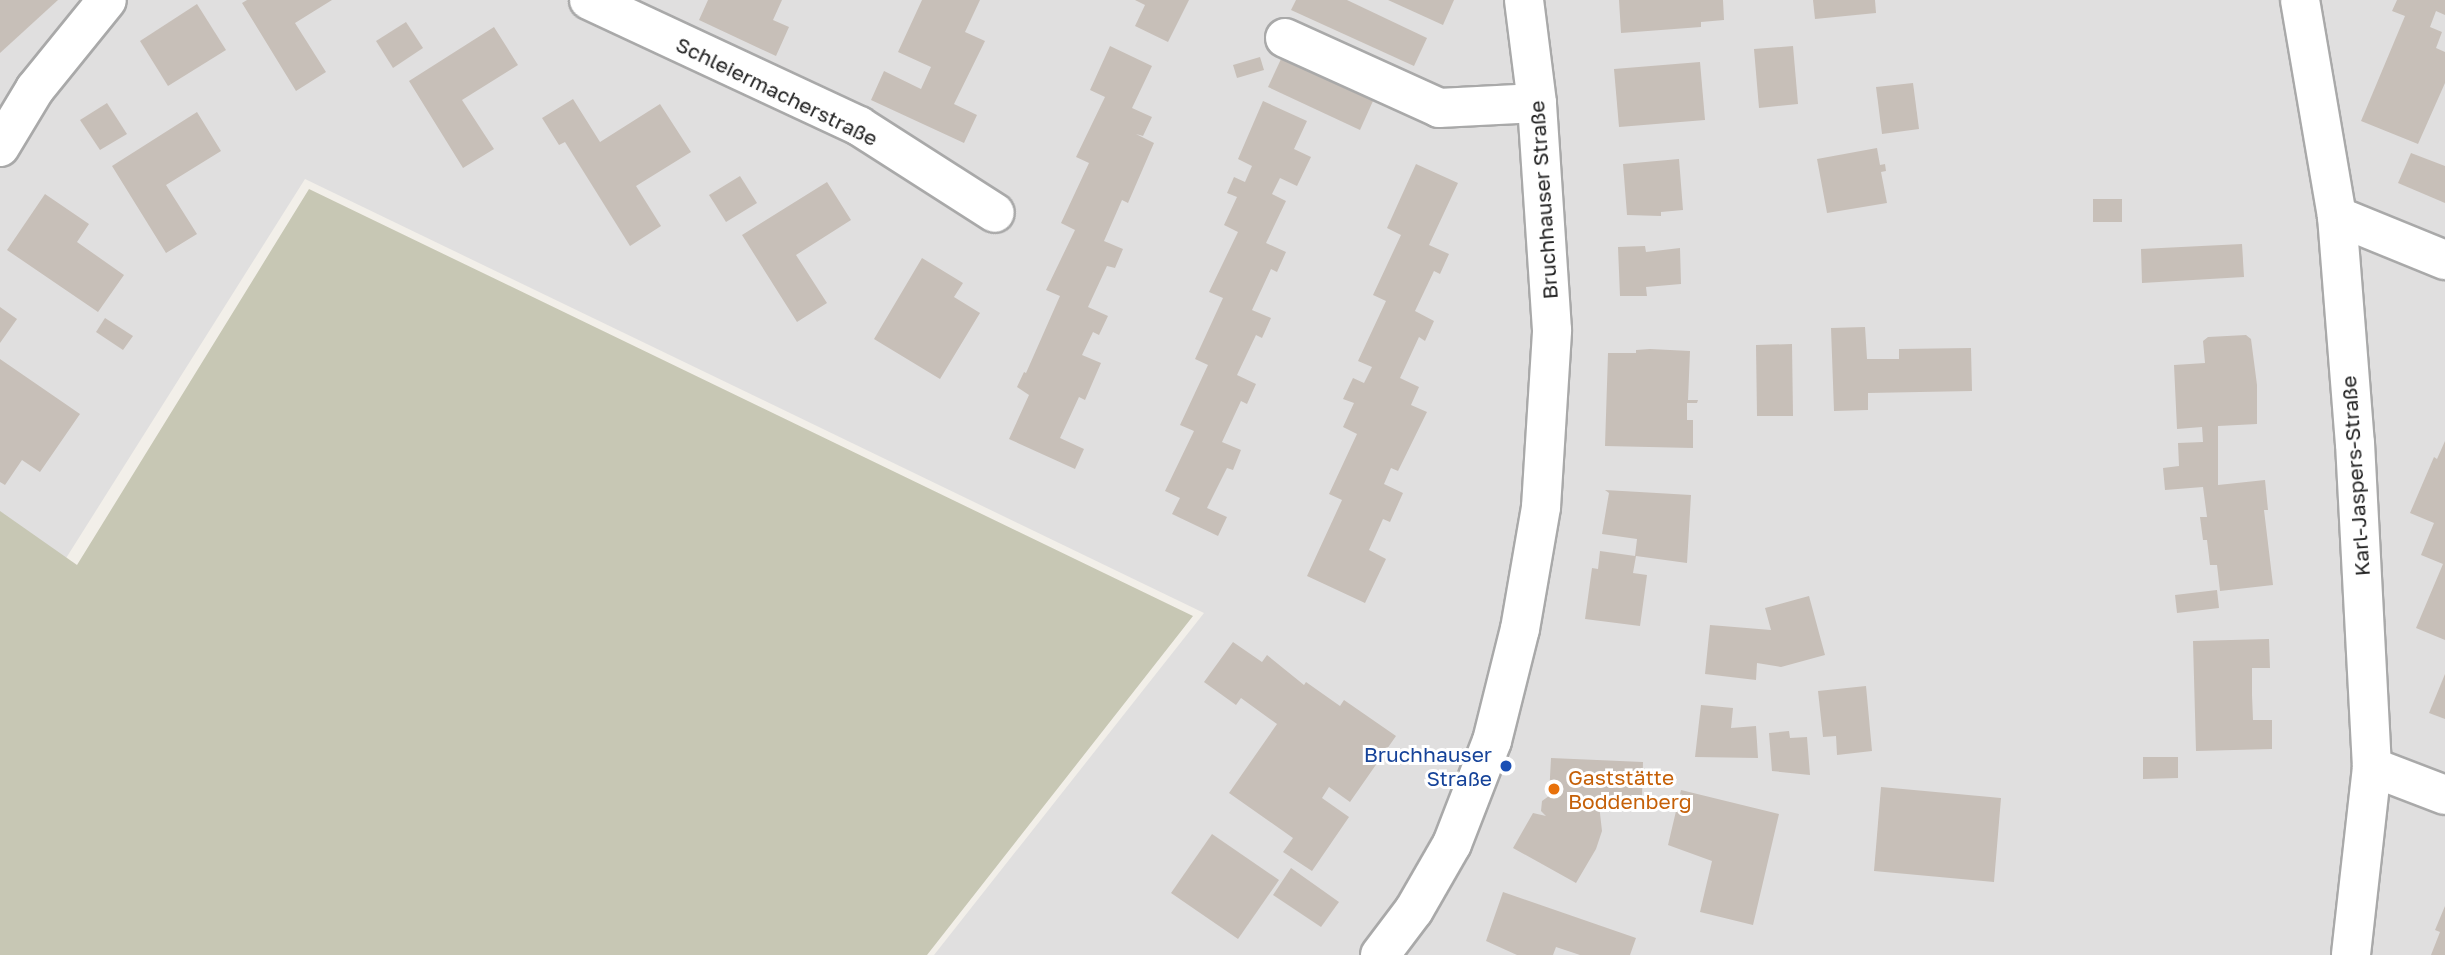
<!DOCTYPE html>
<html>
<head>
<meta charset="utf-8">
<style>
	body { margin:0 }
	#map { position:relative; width:2445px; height:955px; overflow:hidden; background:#f2efe9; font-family:"Golos Text",sans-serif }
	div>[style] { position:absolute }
	.residential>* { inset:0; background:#e0dfdf }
	.construction>* { inset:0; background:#c7c7b4 }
	.building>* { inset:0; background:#c7bfb8 }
	.roads { filter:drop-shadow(2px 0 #a9a9a9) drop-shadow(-2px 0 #a9a9a9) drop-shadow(0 2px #a9a9a9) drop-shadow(0 -2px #a9a9a9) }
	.minor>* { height:38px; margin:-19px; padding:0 19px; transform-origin:19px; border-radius:19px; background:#fff }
	.dots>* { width:19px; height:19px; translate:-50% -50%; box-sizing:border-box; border:4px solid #fff; border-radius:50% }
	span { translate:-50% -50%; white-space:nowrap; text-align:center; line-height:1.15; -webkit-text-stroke:6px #fff; paint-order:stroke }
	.street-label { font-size:21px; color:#222 }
	.transit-label { font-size:21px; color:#164399 }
	.right { translate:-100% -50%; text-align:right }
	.food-label { font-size:21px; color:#c56008 }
	.left { translate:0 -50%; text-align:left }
</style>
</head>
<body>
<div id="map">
	<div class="residential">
		<div style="clip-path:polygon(0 0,2445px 0,2445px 955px,934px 955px,1204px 613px,305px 179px,63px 563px,0 521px)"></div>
	</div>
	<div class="construction">
		<div style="clip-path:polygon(309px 189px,1193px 616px,927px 955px,0 955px,0 511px,77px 565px)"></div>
	</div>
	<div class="building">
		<div style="clip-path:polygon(0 0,58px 0,0 53px)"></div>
		<div style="clip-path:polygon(247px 0,332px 0,295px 23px,326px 72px,296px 91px,242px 3px)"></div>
		<div style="clip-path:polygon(708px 0,782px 0,773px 20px,789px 27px,776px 56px,699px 20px)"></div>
		<div style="clip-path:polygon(922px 0,980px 0,965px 32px,985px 41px,954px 104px,977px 115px,964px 143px,871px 100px,884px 71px,921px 89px,931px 67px,898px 52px)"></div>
		<div style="clip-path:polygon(1135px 0,1189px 0,1168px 42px,1135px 26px,1145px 5px)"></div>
		<div style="clip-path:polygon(1296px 0,1347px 0,1427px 38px,1414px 66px,1291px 10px)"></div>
		<div style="clip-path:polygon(1388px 0,1454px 0,1443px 25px)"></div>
		<div style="clip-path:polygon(1619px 0,1723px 0,1724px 20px,1701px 22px,1701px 27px,1621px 33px)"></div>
		<div style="clip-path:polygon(1813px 0,1875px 0,1876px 13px,1815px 19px)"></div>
		<div style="clip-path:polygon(2397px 0,2445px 0,2445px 15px,2436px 11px,2430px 27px,2442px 32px,2436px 48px,2445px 52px,2445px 83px,2418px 144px,2361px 121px,2405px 16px,2392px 11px)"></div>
		<div style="clip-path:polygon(197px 4px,226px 50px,168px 86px,140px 41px)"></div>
		<div style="clip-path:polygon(406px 22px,423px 48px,393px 68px,376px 41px)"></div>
		<div style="clip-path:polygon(494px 27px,518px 65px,462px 100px,494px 149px,463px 168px,409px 81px)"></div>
		<div style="clip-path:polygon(1110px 46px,1152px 66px,1132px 108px,1152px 117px,1143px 136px,1136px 134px,1154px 143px,1128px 203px,1122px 200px,1104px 241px,1123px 249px,1115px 268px,1107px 266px,1088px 307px,1108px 316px,1099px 335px,1093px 332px,1082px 355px,1101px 363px,1085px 400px,1079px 397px,1060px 438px,1084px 449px,1075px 469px,1009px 439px,1029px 395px,1017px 387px,1024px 372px,1026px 373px,1060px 296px,1046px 290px,1075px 230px,1061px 223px,1089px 163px,1076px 157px,1105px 97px,1090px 90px)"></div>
		<div style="clip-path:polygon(1793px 46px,1798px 104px,1759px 108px,1754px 49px)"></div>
		<div style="clip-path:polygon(1260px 57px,1264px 70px,1237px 78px,1233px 65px)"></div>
		<div style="clip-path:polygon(1281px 59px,1373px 101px,1360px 130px,1268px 87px)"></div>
		<div style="clip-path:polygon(1700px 62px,1705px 120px,1619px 127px,1614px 69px)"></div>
		<div style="clip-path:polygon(1913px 83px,1919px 129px,1882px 134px,1876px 87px)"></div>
		<div style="clip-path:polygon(573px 99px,600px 142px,660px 104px,691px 152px,636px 186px,661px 226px,630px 246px,565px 142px,559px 145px,542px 118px)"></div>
		<div style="clip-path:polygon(1263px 101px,1307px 121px,1294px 149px,1311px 157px,1297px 186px,1280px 178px,1272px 194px,1286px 201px,1266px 243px,1286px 252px,1277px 272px,1271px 269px,1252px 310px,1271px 318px,1262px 338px,1256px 335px,1237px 375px,1256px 384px,1247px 404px,1241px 401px,1222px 442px,1241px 450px,1233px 470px,1227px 468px,1207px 508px,1227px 517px,1218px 536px,1172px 514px,1180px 498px,1165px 491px,1194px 431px,1180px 425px,1208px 365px,1195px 359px,1223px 298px,1209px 292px,1238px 232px,1224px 225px,1237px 197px,1227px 193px,1234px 177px,1245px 182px,1252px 166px,1238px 159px)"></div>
		<div style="clip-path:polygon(107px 103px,127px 134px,100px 150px,80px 120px)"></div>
		<div style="clip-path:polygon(197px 112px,221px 151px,166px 185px,197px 234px,166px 253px,112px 166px)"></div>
		<div style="clip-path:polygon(1877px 148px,1880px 165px,1885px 164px,1886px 171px,1881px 172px,1887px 203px,1827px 213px,1817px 159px)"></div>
		<div style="clip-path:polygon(2411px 153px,2445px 166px,2445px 203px,2398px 183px)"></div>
		<div style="clip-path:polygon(1679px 159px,1683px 210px,1661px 212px,1661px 216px,1627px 215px,1623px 164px)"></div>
		<div style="clip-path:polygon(1416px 164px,1458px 183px,1429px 245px,1449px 254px,1440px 274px,1434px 271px,1415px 311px,1434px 321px,1425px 341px,1419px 337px,1400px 378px,1419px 387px,1411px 405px,1427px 412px,1398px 471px,1391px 468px,1384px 484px,1403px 493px,1390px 522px,1383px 519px,1369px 550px,1386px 559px,1365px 603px,1307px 576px,1342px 500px,1329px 494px,1357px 434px,1343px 427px,1354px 403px,1343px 399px,1353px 378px,1364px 383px,1372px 367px,1358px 361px,1386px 301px,1373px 295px,1401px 235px,1387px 228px)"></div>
		<div style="clip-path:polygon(740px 176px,757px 203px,726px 222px,709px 195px)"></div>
		<div style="clip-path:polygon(827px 182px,851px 220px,796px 255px,827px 303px,797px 322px,742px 235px)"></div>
		<div style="clip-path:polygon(45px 194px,89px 224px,77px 242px,124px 275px,98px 312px,7px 250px)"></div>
		<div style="clip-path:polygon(2093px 199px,2122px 199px,2122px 222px,2093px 222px)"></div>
		<div style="clip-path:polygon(2242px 244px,2244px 277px,2142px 283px,2141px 249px)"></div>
		<div style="clip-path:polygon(1645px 246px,1646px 252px,1680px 248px,1681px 284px,1646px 287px,1647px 296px,1620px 296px,1618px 247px)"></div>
		<div style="clip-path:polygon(922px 258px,963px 283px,954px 297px,980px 313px,940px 379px,874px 339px)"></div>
		<div style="clip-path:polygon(0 307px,17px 319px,0 343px)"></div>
		<div style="clip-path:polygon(105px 318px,133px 336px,123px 350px,96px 332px)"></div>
		<div style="clip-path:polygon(1865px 327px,1867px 359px,1899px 359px,1899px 349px,1971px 348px,1972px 391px,1868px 393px,1868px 410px,1834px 411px,1831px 328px)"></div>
		<div style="clip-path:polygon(2246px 335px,2251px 339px,2257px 385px,2257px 424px,2218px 426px,2218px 485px,2265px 480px,2268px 510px,2264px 510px,2273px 585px,2220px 591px,2217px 565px,2210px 565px,2207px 540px,2203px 540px,2200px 517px,2207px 517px,2203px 487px,2165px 490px,2163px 468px,2179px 466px,2178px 443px,2203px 442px,2202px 427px,2177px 429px,2174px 365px,2205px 363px,2203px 341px,2208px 337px)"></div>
		<div style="clip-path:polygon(1792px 344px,1793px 416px,1757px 416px,1756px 345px)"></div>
		<div style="clip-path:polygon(1650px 349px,1690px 351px,1688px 400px,1698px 400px,1697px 403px,1687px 403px,1687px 420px,1693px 420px,1693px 448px,1605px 446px,1608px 353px,1636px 353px,1636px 350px)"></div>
		<div style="clip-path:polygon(0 359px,80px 414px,40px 472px,22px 460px,5px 485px,0 482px)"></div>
		<div style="clip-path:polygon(2445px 441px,2445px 640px,2416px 628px,2443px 564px,2421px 555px,2434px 523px,2410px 513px,2434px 457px,2437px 459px)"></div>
		<div style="clip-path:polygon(1605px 490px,1691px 495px,1687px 563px,1636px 556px,1633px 573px,1647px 575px,1640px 626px,1585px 619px,1592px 568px,1598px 569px,1600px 551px,1635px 556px,1637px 539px,1602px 534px,1609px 493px)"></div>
		<div style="clip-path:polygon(2217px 590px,2219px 608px,2177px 613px,2175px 595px)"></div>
		<div style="clip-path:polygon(1809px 596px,1825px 655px,1781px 667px,1757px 663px,1756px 680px,1705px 674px,1710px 625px,1771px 630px,1765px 608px)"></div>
		<div style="clip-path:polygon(2269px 639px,2270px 668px,2252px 668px,2252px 695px,2253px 720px,2272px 720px,2272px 749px,2196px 751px,2193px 641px)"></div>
		<div style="clip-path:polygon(1233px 642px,1262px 662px,1267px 655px,1304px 685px,1306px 682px,1340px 706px,1344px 700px,1396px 736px,1350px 802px,1329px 787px,1322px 798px,1349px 817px,1312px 871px,1283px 852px,1293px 838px,1229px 793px,1277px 724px,1241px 698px,1236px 705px,1204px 682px)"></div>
		<div style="clip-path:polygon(2445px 674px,2445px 719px,2429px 713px)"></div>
		<div style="clip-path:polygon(1866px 686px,1872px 751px,1837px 755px,1836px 736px,1823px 737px,1818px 691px)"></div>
		<div style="clip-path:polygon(1701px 705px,1733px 708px,1731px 728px,1756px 726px,1758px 758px,1695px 757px)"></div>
		<div style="clip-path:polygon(1789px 731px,1790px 738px,1807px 737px,1810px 775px,1772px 771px,1769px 733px)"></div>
		<div style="clip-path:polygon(2143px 757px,2178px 757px,2178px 778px,2143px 779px)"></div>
		<div style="clip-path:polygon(1551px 758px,1643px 762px,1642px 798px,1598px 796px,1602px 831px,1596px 849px,1576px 883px,1513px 848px,1533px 813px,1546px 816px,1541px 811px,1542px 801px,1549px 796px)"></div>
		<div style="clip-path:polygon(1881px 787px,2001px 798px,1994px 882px,1874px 871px)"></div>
		<div style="clip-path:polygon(1681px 790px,1779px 814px,1753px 925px,1700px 912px,1712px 861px,1668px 845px)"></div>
		<div style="clip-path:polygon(1212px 834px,1279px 880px,1238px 939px,1171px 893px)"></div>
		<div style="clip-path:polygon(1291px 868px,1339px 902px,1321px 927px,1273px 895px)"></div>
		<div style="clip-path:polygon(1503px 892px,1636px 938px,1630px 955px,1580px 955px,1556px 947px,1553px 955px,1517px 955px,1486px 941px)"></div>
		<div style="clip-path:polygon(2445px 906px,2445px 955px,2431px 955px,2440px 932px,2435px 930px)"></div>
	</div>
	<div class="roads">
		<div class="minor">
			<div style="left:589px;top:0;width:298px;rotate:25deg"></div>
			<div style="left:859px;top:126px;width:161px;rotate:32.6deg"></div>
			<div style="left:2300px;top:0;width:219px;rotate:80.3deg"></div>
			<div style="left:2337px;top:216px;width:228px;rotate:85.5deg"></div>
			<div style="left:2355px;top:443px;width:324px;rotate:87deg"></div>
			<div style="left:2372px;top:767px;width:189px;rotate:96.4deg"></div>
			<div style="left:1285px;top:38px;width:169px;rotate:24.4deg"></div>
			<div style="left:1439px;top:108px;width:98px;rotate:-2.9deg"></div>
			<div style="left:0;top:147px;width:68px;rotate:-58.9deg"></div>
			<div style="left:35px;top:89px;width:114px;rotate:-51deg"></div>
			<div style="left:2337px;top:216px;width:117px;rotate:22.2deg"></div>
			<div style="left:2372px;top:767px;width:78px;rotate:21deg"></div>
			<div style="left:1380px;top:955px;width:56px;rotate:-52.9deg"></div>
			<div style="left:1414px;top:910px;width:76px;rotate:-60.1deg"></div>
			<div style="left:1452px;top:844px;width:110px;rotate:-68.8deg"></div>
			<div style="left:1492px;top:741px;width:115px;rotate:-76deg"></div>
			<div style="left:1520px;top:629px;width:124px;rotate:-80.2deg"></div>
			<div style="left:1541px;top:507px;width:177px;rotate:-86.4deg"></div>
			<div style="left:1552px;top:330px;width:227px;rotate:-93.8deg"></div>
			<div style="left:1537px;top:103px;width:104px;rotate:-97.2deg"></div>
		</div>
	</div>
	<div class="dots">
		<div style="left:1506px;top:766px;background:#1a4fb4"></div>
		<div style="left:1554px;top:789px;background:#e8710a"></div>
	</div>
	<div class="street-label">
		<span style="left:777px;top:91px;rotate:26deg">Schleiermacherstraße</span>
		<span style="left:1543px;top:200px;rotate:-94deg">Bruchhauser Straße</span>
		<span style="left:2355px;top:476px;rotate:-94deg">Karl-Jaspers-Straße</span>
	</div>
	<div class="transit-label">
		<span class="right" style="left:1492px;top:766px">Bruchhauser<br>Straße</span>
	</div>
	<div class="food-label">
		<span class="left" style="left:1568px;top:789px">Gaststätte<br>Boddenberg</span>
	</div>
</div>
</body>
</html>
